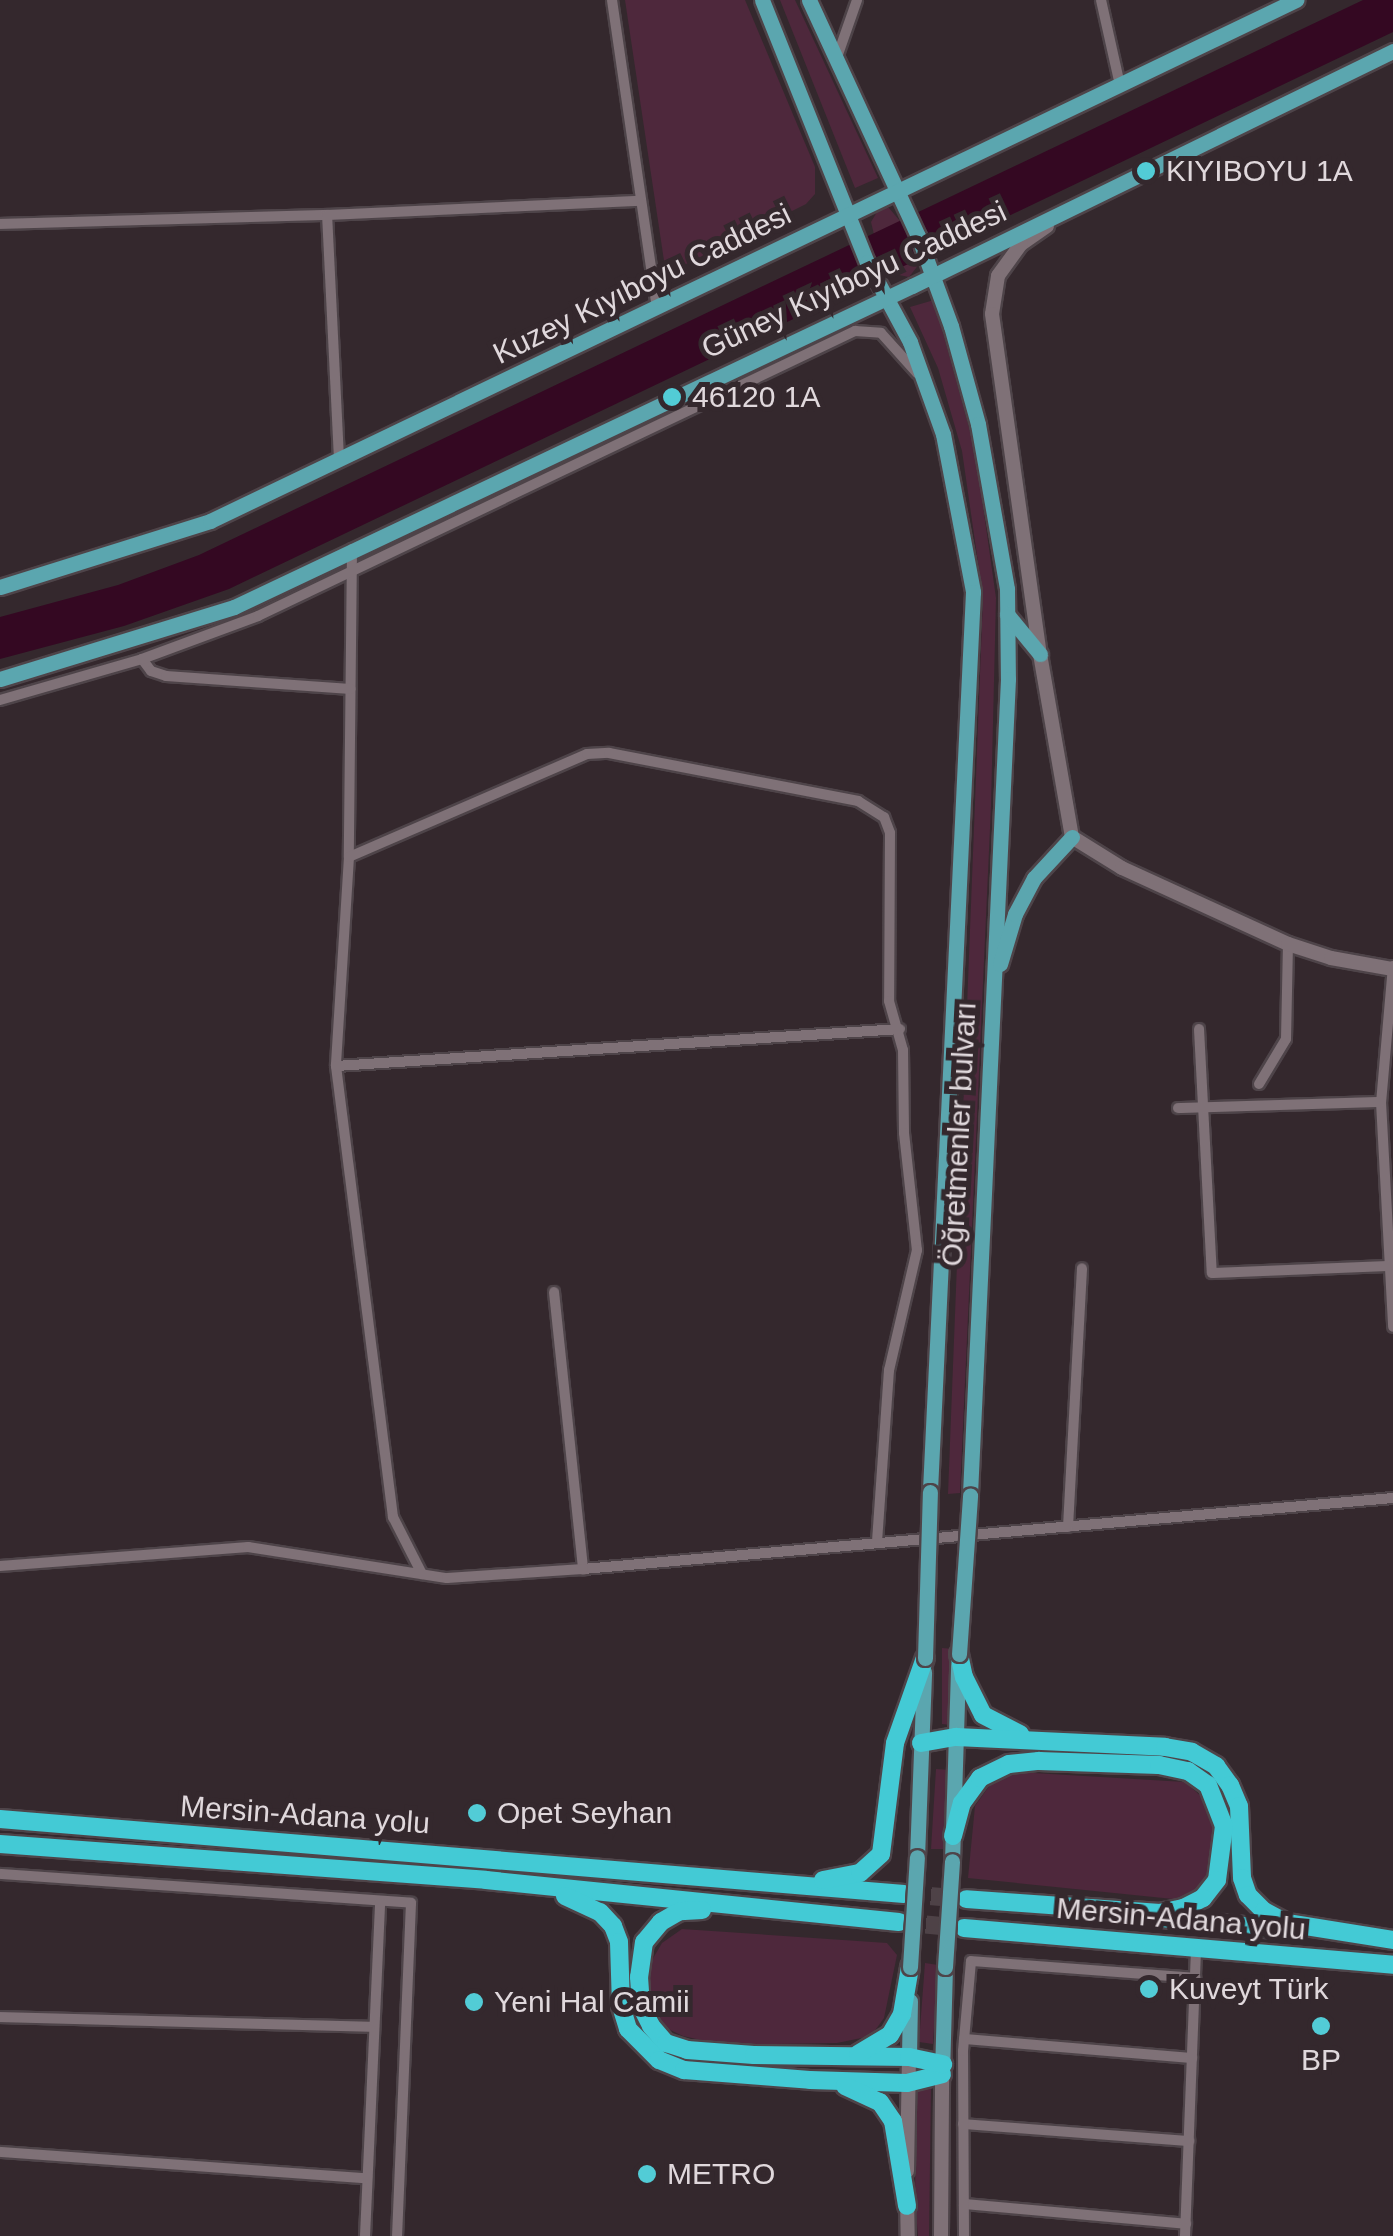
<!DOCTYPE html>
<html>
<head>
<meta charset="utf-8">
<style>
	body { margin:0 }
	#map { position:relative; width:1393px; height:2236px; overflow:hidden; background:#34282d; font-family:Helvetica,sans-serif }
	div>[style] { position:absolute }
	.green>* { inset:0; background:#4e283c }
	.water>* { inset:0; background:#340822 }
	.highway-tunnel>* { height:18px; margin-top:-9px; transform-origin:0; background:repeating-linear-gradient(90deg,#4e4247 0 18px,transparent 0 27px) }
	.roads { filter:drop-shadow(2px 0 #4e4449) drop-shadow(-2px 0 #4e4449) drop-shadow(0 2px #4e4449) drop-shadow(0 -2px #4e4449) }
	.street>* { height:10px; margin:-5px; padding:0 5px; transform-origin:5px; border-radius:5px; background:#7f7177 }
	.secondary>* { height:14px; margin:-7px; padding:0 7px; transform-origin:7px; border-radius:7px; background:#7f7177 }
	.primary>* { height:15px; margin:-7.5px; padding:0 7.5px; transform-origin:7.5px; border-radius:7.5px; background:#5ba6af }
	.highway>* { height:18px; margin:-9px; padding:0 9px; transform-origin:9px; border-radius:9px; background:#43cad5 }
	.bridges { filter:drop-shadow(2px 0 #4e4449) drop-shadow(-2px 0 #4e4449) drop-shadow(0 2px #4e4449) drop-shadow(0 -2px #4e4449) }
	.primary-bridge>* { height:15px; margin:-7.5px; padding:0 7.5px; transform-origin:7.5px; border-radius:7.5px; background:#5ba6af }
	.dots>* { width:28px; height:28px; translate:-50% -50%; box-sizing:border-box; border:5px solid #34282d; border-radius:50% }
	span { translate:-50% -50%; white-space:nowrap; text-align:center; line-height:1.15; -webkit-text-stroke:10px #34282d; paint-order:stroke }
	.poi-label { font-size:30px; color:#e0d8dc }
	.left { translate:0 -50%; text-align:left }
	.street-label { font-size:30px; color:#e0d8dc }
</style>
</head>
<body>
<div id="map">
	<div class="green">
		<div style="clip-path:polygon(625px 0,745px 0,815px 167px,815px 194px,806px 204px,666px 274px)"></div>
		<div style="clip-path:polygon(780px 0,795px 0,878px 178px,855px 188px)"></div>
		<div style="clip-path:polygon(880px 207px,889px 208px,910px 233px,920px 263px,909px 277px,899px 275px,887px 265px,877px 247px,871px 222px)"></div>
		<div style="clip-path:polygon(934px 300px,975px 449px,996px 598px,991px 806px,960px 1493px,948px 1494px,983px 597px,962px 451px,938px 368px,910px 307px)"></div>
		<div style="clip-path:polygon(942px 1648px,954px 1649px,951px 1725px,942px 1724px)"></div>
		<div style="clip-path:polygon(936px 1769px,949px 1770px,944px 1849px,931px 1849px)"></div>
		<div style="clip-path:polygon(1017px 1772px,1185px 1782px,1203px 1798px,1212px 1819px,1215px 1853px,1207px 1884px,1183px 1900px,968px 1878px,975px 1806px,990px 1785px)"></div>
		<div style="clip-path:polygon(682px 1929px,887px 1943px,897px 1955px,884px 2018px,871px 2036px,837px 2043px,723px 2045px,683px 2036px,664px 2027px,653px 2009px,649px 1989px,652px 1960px,662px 1943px)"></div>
		<div style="clip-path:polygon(925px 1963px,938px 1965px,933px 2044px,919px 2042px)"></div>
		<div style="clip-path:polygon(916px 2085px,931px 2087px,929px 2236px,918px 2236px,915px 2201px)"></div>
	</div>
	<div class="water">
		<div style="clip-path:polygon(1363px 0,1393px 0,1393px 32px,229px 589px,124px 626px,0 659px,0 617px,118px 585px,199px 555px)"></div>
	</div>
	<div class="highway-tunnel">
		<div style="left:904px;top:1894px;width:63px;rotate:4.5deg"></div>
		<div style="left:899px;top:1922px;width:64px;rotate:5.4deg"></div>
	</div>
	<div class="roads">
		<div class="street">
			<div style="left:612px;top:0;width:311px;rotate:81.7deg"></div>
			<div style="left:1101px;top:0;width:87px;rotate:77.4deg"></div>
			<div style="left:836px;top:60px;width:64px;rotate:-70.7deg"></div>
			<div style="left:0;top:224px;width:327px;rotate:-1.6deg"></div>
			<div style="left:339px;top:459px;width:244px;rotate:-92.8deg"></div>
			<div style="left:327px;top:215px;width:314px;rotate:-2.6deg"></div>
			<div style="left:352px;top:549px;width:308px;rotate:90.6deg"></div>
			<div style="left:349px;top:857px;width:209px;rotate:93.6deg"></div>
			<div style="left:336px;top:1066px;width:455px;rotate:82.8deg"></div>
			<div style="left:393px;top:1517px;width:64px;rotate:63deg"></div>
			<div style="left:142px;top:659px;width:15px;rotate:53deg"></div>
			<div style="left:151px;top:671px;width:16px;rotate:18deg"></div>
			<div style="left:166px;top:676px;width:185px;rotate:4deg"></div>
			<div style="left:0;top:700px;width:148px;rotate:-16.1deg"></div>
			<div style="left:142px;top:659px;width:124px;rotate:-20.3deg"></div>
			<div style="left:258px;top:616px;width:662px;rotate:-25.52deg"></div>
			<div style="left:855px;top:331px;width:26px;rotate:4deg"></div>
			<div style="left:881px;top:333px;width:54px;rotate:48deg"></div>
			<div style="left:349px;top:857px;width:259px;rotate:-23.4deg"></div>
			<div style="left:587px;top:754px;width:22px;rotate:-3deg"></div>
			<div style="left:609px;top:753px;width:254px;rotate:10.9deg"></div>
			<div style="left:858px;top:801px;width:31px;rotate:32deg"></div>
			<div style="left:884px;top:817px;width:17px;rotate:69deg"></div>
			<div style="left:890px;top:833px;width:168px;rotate:90.3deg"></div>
			<div style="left:889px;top:1001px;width:51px;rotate:74.1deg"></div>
			<div style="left:903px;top:1050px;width:83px;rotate:89.3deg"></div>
			<div style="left:904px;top:1133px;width:118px;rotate:83.7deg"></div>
			<div style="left:917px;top:1250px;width:123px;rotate:103.1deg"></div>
			<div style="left:889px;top:1370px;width:173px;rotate:94deg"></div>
			<div style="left:1393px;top:966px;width:137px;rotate:95deg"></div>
			<div style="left:1381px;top:1102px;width:225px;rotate:86.9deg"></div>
			<div style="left:1199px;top:1029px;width:244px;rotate:87deg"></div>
			<div style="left:1212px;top:1273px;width:177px;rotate:-2.3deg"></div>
			<div style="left:336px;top:1066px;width:565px;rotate:-3.75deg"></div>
			<div style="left:1259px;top:1084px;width:52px;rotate:-59deg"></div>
			<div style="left:1286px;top:1039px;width:95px;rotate:-88.8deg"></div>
			<div style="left:1178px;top:1108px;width:203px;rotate:-1.7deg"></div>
			<div style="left:554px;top:1292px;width:279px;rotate:84deg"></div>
			<div style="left:583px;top:1569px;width:813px;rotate:-5.01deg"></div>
			<div style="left:1068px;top:1527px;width:259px;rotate:-86.9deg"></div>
			<div style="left:0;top:1566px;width:249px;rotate:-4.4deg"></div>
			<div style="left:248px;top:1547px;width:201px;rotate:8.9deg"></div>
			<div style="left:447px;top:1578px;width:136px;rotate:-3.8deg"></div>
			<div style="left:0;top:1874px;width:412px;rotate:4deg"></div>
			<div style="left:411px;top:1903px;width:333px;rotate:92.4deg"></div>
			<div style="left:0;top:2017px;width:374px;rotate:1.5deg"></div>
			<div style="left:964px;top:2039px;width:229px;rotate:4.8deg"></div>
			<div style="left:963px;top:2124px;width:227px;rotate:4.3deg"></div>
			<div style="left:0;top:2152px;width:368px;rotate:4.1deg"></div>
			<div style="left:964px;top:2204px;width:223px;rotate:5.1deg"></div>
			<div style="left:365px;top:2236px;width:334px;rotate:-87.4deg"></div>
			<div style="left:964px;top:2236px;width:185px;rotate:-90.3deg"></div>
			<div style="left:963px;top:2051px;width:90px;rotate:-84.9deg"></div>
			<div style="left:971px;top:1961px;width:225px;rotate:4.3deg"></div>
			<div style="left:1185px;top:2236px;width:288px;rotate:-87.8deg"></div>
		</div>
		<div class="secondary">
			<div style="left:1047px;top:226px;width:32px;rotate:145deg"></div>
			<div style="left:1021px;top:244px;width:39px;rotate:126deg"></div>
			<div style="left:998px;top:276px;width:38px;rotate:99deg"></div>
			<div style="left:992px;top:314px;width:343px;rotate:82deg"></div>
			<div style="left:1040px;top:654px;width:186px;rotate:80.1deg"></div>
			<div style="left:1072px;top:837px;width:59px;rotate:31.8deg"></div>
			<div style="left:1122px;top:868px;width:183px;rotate:24.6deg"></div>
			<div style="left:1288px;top:944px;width:45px;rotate:18deg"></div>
			<div style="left:1331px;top:958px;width:63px;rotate:10.1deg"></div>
			<div style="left:907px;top:2171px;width:114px;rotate:-89deg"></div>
			<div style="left:907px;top:2197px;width:39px;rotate:89deg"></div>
			<div style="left:941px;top:2236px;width:162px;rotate:-89.6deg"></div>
		</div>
		<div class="primary">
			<div style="left:762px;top:0;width:282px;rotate:68.2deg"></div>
			<div style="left:867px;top:262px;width:91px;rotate:61.7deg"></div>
			<div style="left:910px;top:342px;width:98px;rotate:70.3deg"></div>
			<div style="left:943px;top:434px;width:161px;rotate:79.2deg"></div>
			<div style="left:973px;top:592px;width:901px;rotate:92.74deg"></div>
			<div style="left:809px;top:0;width:260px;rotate:65.2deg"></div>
			<div style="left:918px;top:236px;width:96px;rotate:69.9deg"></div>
			<div style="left:951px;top:326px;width:102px;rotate:74.6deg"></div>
			<div style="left:978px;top:424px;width:168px;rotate:80deg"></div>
			<div style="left:1007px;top:589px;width:90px;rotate:89.4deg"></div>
			<div style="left:1008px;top:679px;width:817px;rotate:92.67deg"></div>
			<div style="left:0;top:587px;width:220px;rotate:-17.4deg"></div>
			<div style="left:210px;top:521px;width:1205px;rotate:-25.63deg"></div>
			<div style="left:1007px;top:614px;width:52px;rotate:50.5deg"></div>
			<div style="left:0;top:679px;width:245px;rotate:-17.1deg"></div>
			<div style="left:234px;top:607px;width:750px;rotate:-25.34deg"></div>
			<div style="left:912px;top:286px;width:535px;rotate:-26.04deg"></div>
			<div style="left:1000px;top:964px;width:52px;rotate:-73.3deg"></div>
			<div style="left:1015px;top:914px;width:41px;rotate:-62.2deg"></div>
			<div style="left:1034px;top:878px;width:56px;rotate:-47.2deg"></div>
			<div style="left:917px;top:1857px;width:185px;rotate:-87.8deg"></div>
			<div style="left:952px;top:1861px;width:196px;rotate:-88.2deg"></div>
			<div style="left:909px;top:2057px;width:56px;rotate:-89deg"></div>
			<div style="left:942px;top:2074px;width:107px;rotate:-88.4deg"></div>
		</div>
		<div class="highway">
			<div style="left:959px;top:1654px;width:24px;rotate:78deg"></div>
			<div style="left:964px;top:1677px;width:42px;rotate:63.4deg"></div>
			<div style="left:983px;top:1715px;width:42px;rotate:27.2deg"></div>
			<div style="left:921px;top:1743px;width:36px;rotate:-10deg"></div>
			<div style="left:956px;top:1737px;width:209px;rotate:2.7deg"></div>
			<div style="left:1165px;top:1747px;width:27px;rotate:10deg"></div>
			<div style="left:1192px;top:1752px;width:28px;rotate:30deg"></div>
			<div style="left:1216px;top:1766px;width:24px;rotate:54deg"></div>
			<div style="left:1230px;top:1785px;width:23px;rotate:67deg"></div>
			<div style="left:1239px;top:1806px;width:72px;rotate:87.6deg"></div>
			<div style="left:1242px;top:1878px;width:18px;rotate:71deg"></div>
			<div style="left:1248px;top:1895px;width:23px;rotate:45deg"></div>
			<div style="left:1264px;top:1911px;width:26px;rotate:28deg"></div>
			<div style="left:1287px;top:1923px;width:107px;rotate:9.1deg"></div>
			<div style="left:0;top:1819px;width:907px;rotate:4.74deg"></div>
			<div style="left:953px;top:1836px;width:34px;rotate:-75deg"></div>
			<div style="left:962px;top:1803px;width:31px;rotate:-54deg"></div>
			<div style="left:980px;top:1778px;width:32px;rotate:-26deg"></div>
			<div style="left:1009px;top:1764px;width:30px;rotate:-6deg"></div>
			<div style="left:1039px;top:1761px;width:120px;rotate:1.9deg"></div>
			<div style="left:1159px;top:1765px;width:30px;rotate:12deg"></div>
			<div style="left:1188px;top:1771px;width:24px;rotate:35deg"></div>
			<div style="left:1208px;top:1785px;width:44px;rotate:68.7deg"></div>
			<div style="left:1224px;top:1826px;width:54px;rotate:97.4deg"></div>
			<div style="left:1217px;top:1880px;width:23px;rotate:128deg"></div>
			<div style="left:1203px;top:1898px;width:22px;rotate:153deg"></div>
			<div style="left:1183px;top:1908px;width:24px;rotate:168deg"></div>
			<div style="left:1160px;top:1913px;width:194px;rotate:-175.9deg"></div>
			<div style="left:0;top:1844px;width:487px;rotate:4.2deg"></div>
			<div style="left:486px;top:1880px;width:415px;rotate:5.8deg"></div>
			<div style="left:823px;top:1880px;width:38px;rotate:-11deg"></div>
			<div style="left:860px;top:1873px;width:28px;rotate:-42deg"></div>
			<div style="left:881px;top:1854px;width:112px;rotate:-82.8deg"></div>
			<div style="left:895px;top:1743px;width:90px;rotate:-70.6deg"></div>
			<div style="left:565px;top:1896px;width:38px;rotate:25deg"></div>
			<div style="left:600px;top:1912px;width:19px;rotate:47deg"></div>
			<div style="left:613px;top:1926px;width:17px;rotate:69deg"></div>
			<div style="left:619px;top:1942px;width:64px;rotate:88.2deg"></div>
			<div style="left:621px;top:2006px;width:24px;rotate:73deg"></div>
			<div style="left:628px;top:2029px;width:44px;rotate:45deg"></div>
			<div style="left:659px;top:2060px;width:27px;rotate:22deg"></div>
			<div style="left:684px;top:2070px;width:126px;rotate:4.5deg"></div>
			<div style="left:810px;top:2080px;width:97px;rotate:1.8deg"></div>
			<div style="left:907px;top:2083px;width:36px;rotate:-14deg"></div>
			<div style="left:702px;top:1910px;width:22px;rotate:177deg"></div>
			<div style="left:680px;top:1911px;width:22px;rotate:150deg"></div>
			<div style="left:661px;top:1922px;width:26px;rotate:130deg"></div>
			<div style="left:644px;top:1942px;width:35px;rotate:98deg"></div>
			<div style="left:639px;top:1977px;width:29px;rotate:86deg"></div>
			<div style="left:641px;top:2006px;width:22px;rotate:63deg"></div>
			<div style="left:651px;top:2026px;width:23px;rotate:49deg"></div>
			<div style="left:666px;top:2043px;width:22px;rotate:18deg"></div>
			<div style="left:687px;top:2050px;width:67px;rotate:4.3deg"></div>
			<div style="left:754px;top:2055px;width:155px;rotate:0.7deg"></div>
			<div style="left:909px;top:2057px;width:35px;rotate:12deg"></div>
			<div style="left:1162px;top:1918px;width:134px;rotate:5.6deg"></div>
			<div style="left:964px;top:1928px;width:431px;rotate:4.9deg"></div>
			<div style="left:858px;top:2054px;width:37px;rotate:-31deg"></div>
			<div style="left:890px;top:2035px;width:24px;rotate:-60deg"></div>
			<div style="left:902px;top:2014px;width:48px;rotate:-80.3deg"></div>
			<div style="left:845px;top:2086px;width:38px;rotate:25deg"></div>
			<div style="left:880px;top:2102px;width:23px;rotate:56deg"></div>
			<div style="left:893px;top:2121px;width:86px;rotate:80.6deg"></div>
		</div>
	</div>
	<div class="bridges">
		<div class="primary-bridge">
			<div style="left:959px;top:1654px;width:159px;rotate:-86deg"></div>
			<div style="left:925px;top:1658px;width:166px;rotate:-88.3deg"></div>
			<div style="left:910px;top:1967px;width:110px;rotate:-86.4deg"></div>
			<div style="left:945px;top:1967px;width:106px;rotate:-86.2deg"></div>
		</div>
	</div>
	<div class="dots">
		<div style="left:1146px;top:171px;background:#52ccd6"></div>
		<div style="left:672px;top:397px;background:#52ccd6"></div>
		<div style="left:477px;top:1813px;background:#52ccd6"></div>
		<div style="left:1149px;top:1989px;background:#52ccd6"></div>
		<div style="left:474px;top:2002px;background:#52ccd6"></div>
		<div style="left:1321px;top:2026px;background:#52ccd6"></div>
		<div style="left:647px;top:2174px;background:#52ccd6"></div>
	</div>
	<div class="poi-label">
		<span class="left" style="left:1166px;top:171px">KIYIBOYU 1A</span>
		<span class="left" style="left:692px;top:397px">46120 1A</span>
		<span class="left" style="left:497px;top:1813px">Opet Seyhan</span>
		<span class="left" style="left:1169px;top:1989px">Kuveyt Türk</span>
		<span class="left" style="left:494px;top:2002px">Yeni Hal Camii</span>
		<span style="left:1321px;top:2060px">BP</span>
		<span class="left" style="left:667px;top:2174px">METRO</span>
	</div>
	<div class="street-label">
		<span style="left:854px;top:280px;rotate:-25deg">Güney Kıyıboyu Caddesi</span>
		<span style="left:642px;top:284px;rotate:-26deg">Kuzey Kıyıboyu Caddesi</span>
		<span style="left:959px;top:1134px;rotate:-87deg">Öğretmenler bulvarı</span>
		<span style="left:305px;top:1815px;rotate:4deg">Mersin-Adana yolu</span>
		<span style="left:1181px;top:1919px;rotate:5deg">Mersin-Adana yolu</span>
	</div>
</div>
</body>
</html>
